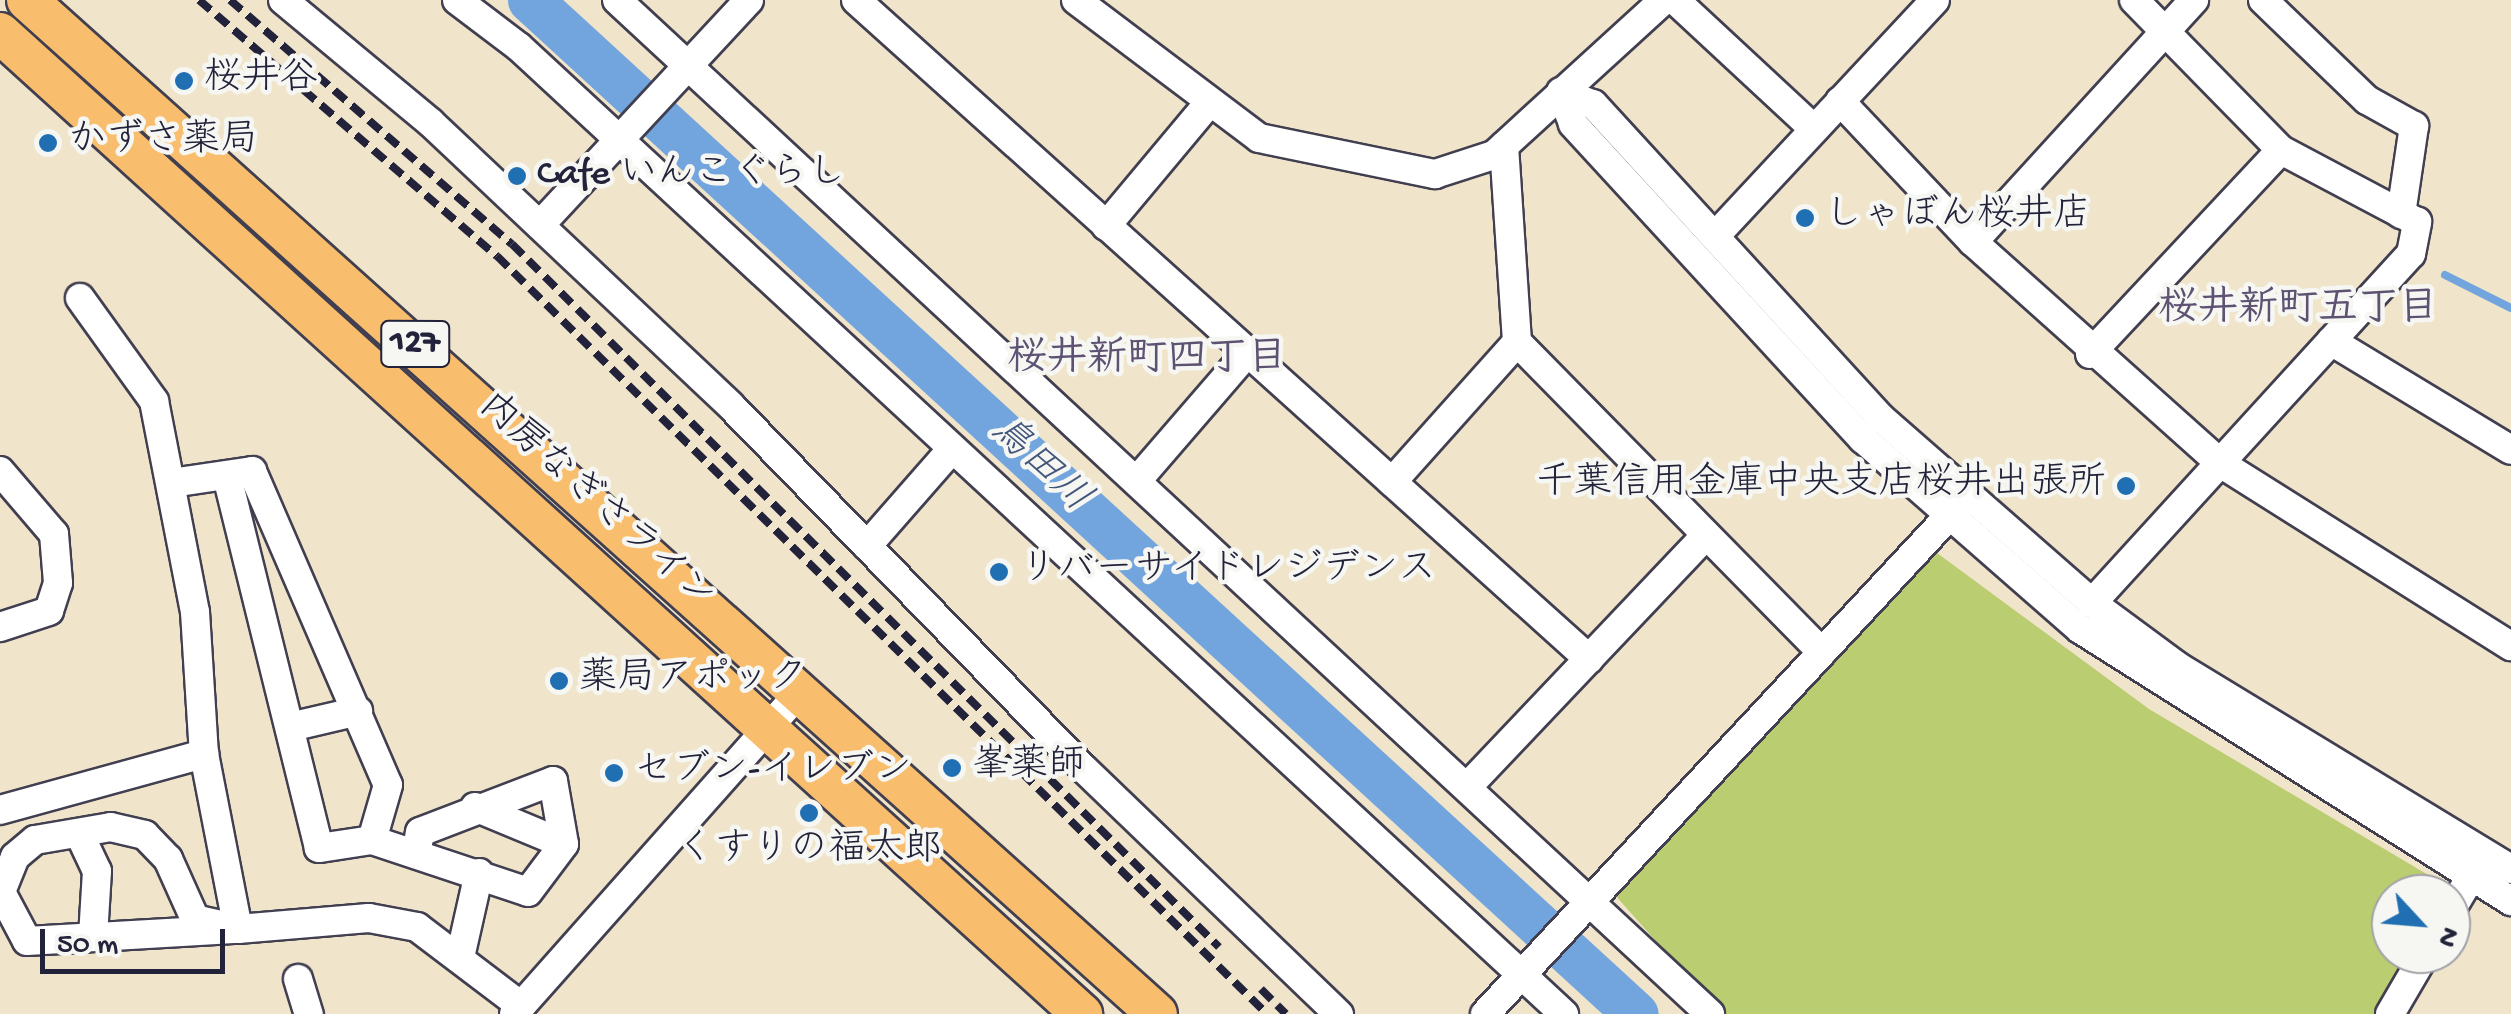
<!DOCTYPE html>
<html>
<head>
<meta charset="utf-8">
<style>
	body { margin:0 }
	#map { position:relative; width:2511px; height:1014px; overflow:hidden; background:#f0e4ca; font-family:"Gochi Hand","Klee One",sans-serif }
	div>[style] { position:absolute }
	.green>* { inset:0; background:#bacd70 }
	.stream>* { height:8px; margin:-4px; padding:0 4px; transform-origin:4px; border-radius:4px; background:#72a4dd }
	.river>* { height:45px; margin:-22.5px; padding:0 22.5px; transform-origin:22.5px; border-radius:22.5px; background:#72a4dd }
	.roads { filter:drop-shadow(2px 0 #413f50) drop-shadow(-2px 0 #413f50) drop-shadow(0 2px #413f50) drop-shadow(0 -2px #413f50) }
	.minor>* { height:28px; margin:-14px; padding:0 14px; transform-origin:14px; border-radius:14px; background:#fff }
	.highway>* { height:40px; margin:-20px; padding:0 20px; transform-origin:20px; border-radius:20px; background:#f9be6d }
	.rail>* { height:8px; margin-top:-4px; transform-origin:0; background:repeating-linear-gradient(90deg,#22223b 0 15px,transparent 0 23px) }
	.dots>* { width:28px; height:28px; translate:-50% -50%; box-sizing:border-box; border:5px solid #f6f6f2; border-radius:50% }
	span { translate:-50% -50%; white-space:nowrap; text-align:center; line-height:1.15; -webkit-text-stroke:9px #f6f6f2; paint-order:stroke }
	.shield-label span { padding:2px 8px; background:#f6f6f2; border:2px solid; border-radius:8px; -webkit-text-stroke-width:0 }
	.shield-label { font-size:35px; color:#22223b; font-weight:700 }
	.poi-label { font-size:38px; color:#22223b }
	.left { translate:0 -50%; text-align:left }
	.right { translate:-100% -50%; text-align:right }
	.street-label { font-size:38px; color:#22223b }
	.neighbourhood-label { font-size:40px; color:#5e5273; font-weight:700 }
	.water-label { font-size:40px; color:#42567c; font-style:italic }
	.north { position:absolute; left:2371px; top:874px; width:100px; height:100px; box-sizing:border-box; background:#f6f6f2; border:2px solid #a1a1a9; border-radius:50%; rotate:116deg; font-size:28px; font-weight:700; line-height:40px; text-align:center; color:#22223b }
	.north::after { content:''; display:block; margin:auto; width:35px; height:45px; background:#1f6fb2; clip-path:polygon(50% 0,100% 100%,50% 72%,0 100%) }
	.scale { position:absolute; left:40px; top:929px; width:185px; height:45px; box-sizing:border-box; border:5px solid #22223b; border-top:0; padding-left:12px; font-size:30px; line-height:35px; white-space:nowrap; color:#22223b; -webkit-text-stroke:8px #f6f6f2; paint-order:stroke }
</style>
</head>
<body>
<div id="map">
	<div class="green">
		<div style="clip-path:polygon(1937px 553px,2149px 709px,2440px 882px,2445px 894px,2391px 894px,2391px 954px,2411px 954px,2376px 1014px,1721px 1014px,1614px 894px)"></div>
	</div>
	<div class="stream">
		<div style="left:2445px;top:275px;width:74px;rotate:26.6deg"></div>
	</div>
	<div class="river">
		<div style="left:530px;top:0;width:1500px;rotate:42.52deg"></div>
	</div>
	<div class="roads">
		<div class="minor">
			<div style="left:283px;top:0;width:192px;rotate:39.7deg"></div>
			<div style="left:431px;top:123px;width:411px;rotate:43.3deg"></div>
			<div style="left:730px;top:405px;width:508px;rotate:45.8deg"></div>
			<div style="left:1084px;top:769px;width:354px;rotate:43.9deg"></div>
			<div style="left:457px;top:0;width:78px;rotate:37.2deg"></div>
			<div style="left:519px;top:47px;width:1424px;rotate:42.78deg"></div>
			<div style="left:617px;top:0;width:1491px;rotate:42.85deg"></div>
			<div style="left:856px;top:0;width:986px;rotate:41.96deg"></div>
			<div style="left:1076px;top:0;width:229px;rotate:37deg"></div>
			<div style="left:1259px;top:138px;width:180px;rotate:11.6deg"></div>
			<div style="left:1435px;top:174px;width:62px;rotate:-17.9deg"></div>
			<div style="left:1494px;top:155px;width:230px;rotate:-42.4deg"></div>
			<div style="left:1675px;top:0;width:190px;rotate:42.9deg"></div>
			<div style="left:2263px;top:0;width:144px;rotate:43.9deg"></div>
			<div style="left:2367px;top:100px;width:54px;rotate:29deg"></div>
			<div style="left:2414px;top:126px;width:89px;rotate:98.4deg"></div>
			<div style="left:1561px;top:92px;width:34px;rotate:69deg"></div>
			<div style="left:1573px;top:124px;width:428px;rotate:47.4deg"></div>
			<div style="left:1863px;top:439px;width:288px;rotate:41.2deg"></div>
			<div style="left:2080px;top:629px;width:510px;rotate:32.26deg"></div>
			<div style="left:1561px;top:92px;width:34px;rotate:21deg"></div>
			<div style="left:1593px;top:104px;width:427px;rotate:47.5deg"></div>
			<div style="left:1882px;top:419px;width:279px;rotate:41.2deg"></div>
			<div style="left:2092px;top:603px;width:106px;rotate:36.5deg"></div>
			<div style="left:2177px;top:666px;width:391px;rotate:31.3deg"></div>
			<div style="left:1840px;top:101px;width:194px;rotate:46.7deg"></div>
			<div style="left:1973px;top:242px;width:331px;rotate:41.8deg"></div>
			<div style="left:2220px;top:463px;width:344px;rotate:32.2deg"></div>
			<div style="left:1504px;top:146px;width:196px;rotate:86.2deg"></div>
			<div style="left:1517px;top:342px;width:435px;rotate:45.5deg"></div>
			<div style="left:540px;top:225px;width:307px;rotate:-47.1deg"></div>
			<div style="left:1106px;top:226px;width:159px;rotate:-50.1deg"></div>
			<div style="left:1716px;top:235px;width:321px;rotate:-47deg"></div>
			<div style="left:1973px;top:242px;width:328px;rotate:-47.6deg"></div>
			<div style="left:80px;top:298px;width:127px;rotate:54.3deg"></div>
			<div style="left:154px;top:401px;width:215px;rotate:79deg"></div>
			<div style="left:195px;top:612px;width:142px;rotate:86.4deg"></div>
			<div style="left:2331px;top:341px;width:210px;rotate:31.2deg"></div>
			<div style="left:2090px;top:354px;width:279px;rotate:-46.9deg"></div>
			<div style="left:0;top:471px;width:83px;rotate:49.4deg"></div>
			<div style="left:54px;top:534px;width:49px;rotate:85.3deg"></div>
			<div style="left:58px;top:583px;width:29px;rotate:108deg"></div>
			<div style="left:49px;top:611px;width:52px;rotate:161.9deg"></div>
			<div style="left:1140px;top:477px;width:164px;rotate:-49.2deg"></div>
			<div style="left:1392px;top:482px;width:188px;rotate:-48.2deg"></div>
			<div style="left:171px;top:483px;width:82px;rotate:-8.4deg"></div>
			<div style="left:252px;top:471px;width:342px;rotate:66.6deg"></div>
			<div style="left:388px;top:785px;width:57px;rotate:106.2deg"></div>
			<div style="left:372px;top:840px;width:54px;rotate:171.4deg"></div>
			<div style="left:319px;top:848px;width:384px;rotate:-103.9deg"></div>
			<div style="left:867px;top:546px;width:129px;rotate:-48.8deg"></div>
			<div style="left:2092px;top:603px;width:473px;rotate:-47.6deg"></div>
			<div style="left:2411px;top:254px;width:33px;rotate:-79deg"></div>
			<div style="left:2417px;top:222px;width:154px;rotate:-152.1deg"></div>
			<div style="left:2281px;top:150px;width:210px;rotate:-134.4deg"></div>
			<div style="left:290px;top:727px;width:70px;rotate:-13.2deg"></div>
			<div style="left:1470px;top:784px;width:343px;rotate:-46.5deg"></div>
			<div style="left:475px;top:807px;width:96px;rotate:22.6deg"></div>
			<div style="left:0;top:810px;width:212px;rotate:-15.4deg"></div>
			<div style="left:204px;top:754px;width:178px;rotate:79deg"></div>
			<div style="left:79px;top:833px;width:42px;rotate:64.7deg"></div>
			<div style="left:97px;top:871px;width:65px;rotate:93.5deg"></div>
			<div style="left:372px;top:840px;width:164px;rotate:18.4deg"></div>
			<div style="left:528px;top:892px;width:60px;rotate:-53.1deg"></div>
			<div style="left:564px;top:844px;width:64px;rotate:-99.9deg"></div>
			<div style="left:553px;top:781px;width:142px;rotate:159deg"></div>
			<div style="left:420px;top:832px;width:17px;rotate:100deg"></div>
			<div style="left:2451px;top:910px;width:39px;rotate:-59deg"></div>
			<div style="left:238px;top:929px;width:44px;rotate:-166.9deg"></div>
			<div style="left:195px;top:919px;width:66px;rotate:-114.2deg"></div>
			<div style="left:168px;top:859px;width:33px;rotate:-134deg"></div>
			<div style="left:145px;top:835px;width:35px;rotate:-167deg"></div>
			<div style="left:111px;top:827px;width:77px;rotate:170.3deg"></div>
			<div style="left:35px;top:840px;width:26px;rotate:140deg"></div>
			<div style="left:15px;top:857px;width:38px;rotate:112deg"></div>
			<div style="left:1px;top:892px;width:55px;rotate:62deg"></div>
			<div style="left:27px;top:941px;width:211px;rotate:-3.3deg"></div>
			<div style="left:238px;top:929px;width:131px;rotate:-4.8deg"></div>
			<div style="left:369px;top:918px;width:49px;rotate:10.6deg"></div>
			<div style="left:417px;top:927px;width:131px;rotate:37.2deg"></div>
			<div style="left:461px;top:953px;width:82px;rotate:-77.3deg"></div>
			<div style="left:298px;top:979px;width:37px;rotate:73deg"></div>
			<div style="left:514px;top:1014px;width:435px;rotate:-48.4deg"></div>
			<div style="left:1485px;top:1014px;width:698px;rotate:-47.03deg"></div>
			<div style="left:2390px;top:1014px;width:69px;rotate:-59.7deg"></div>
		</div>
		<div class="highway">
			<div style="left:27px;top:0;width:1518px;rotate:41.9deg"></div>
			<div style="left:0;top:33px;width:1461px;rotate:42.2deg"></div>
		</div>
	</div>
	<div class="rail">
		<div style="left:199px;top:0;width:393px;rotate:40.7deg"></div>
		<div style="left:497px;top:256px;width:1080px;rotate:44.55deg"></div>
		<div style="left:230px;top:0;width:373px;rotate:40.9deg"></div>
		<div style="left:512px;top:244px;width:997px;rotate:44.84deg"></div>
		<div style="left:1261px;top:989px;width:35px;rotate:45deg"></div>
	</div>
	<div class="dots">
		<div style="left:184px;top:81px;background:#1f6fb2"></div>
		<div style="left:48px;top:143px;background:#1f6fb2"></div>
		<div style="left:517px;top:176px;background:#1f6fb2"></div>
		<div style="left:1805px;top:218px;background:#1f6fb2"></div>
		<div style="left:2126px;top:486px;background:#1f6fb2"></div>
		<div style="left:999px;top:572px;background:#1f6fb2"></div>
		<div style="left:559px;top:681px;background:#1f6fb2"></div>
		<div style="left:952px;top:768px;background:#1f6fb2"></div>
		<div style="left:614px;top:773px;background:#1f6fb2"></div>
		<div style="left:809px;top:813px;background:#1f6fb2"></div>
	</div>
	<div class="shield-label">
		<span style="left:415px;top:344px">127</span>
	</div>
	<div class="poi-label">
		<span class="left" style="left:204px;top:81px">桜井谷</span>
		<span class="left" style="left:68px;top:143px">かずさ薬局</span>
		<span class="left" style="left:537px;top:176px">Cafe いんこぐらし</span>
		<span class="left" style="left:1825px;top:218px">しゃぼん桜井店</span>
		<span class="right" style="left:2106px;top:486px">千葉信用金庫中央支店桜井出張所</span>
		<span class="left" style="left:1019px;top:572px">リバーサイドレジデンス</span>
		<span class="left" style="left:579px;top:681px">薬局アポック</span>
		<span class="left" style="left:972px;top:768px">峯薬師</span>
		<span class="left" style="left:634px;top:773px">セブン-イレブン</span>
		<span style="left:809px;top:852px">くすりの福太郎</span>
	</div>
	<div class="street-label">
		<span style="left:595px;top:503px;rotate:42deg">内房なぎさライン</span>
	</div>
	<div class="neighbourhood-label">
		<span style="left:2298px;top:311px">桜井新町五丁目</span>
		<span style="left:1147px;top:361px">桜井新町四丁目</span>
	</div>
	<div class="water-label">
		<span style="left:1039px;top:466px;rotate:43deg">鳥田川</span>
	</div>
	<div class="north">N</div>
	<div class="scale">50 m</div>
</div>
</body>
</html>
